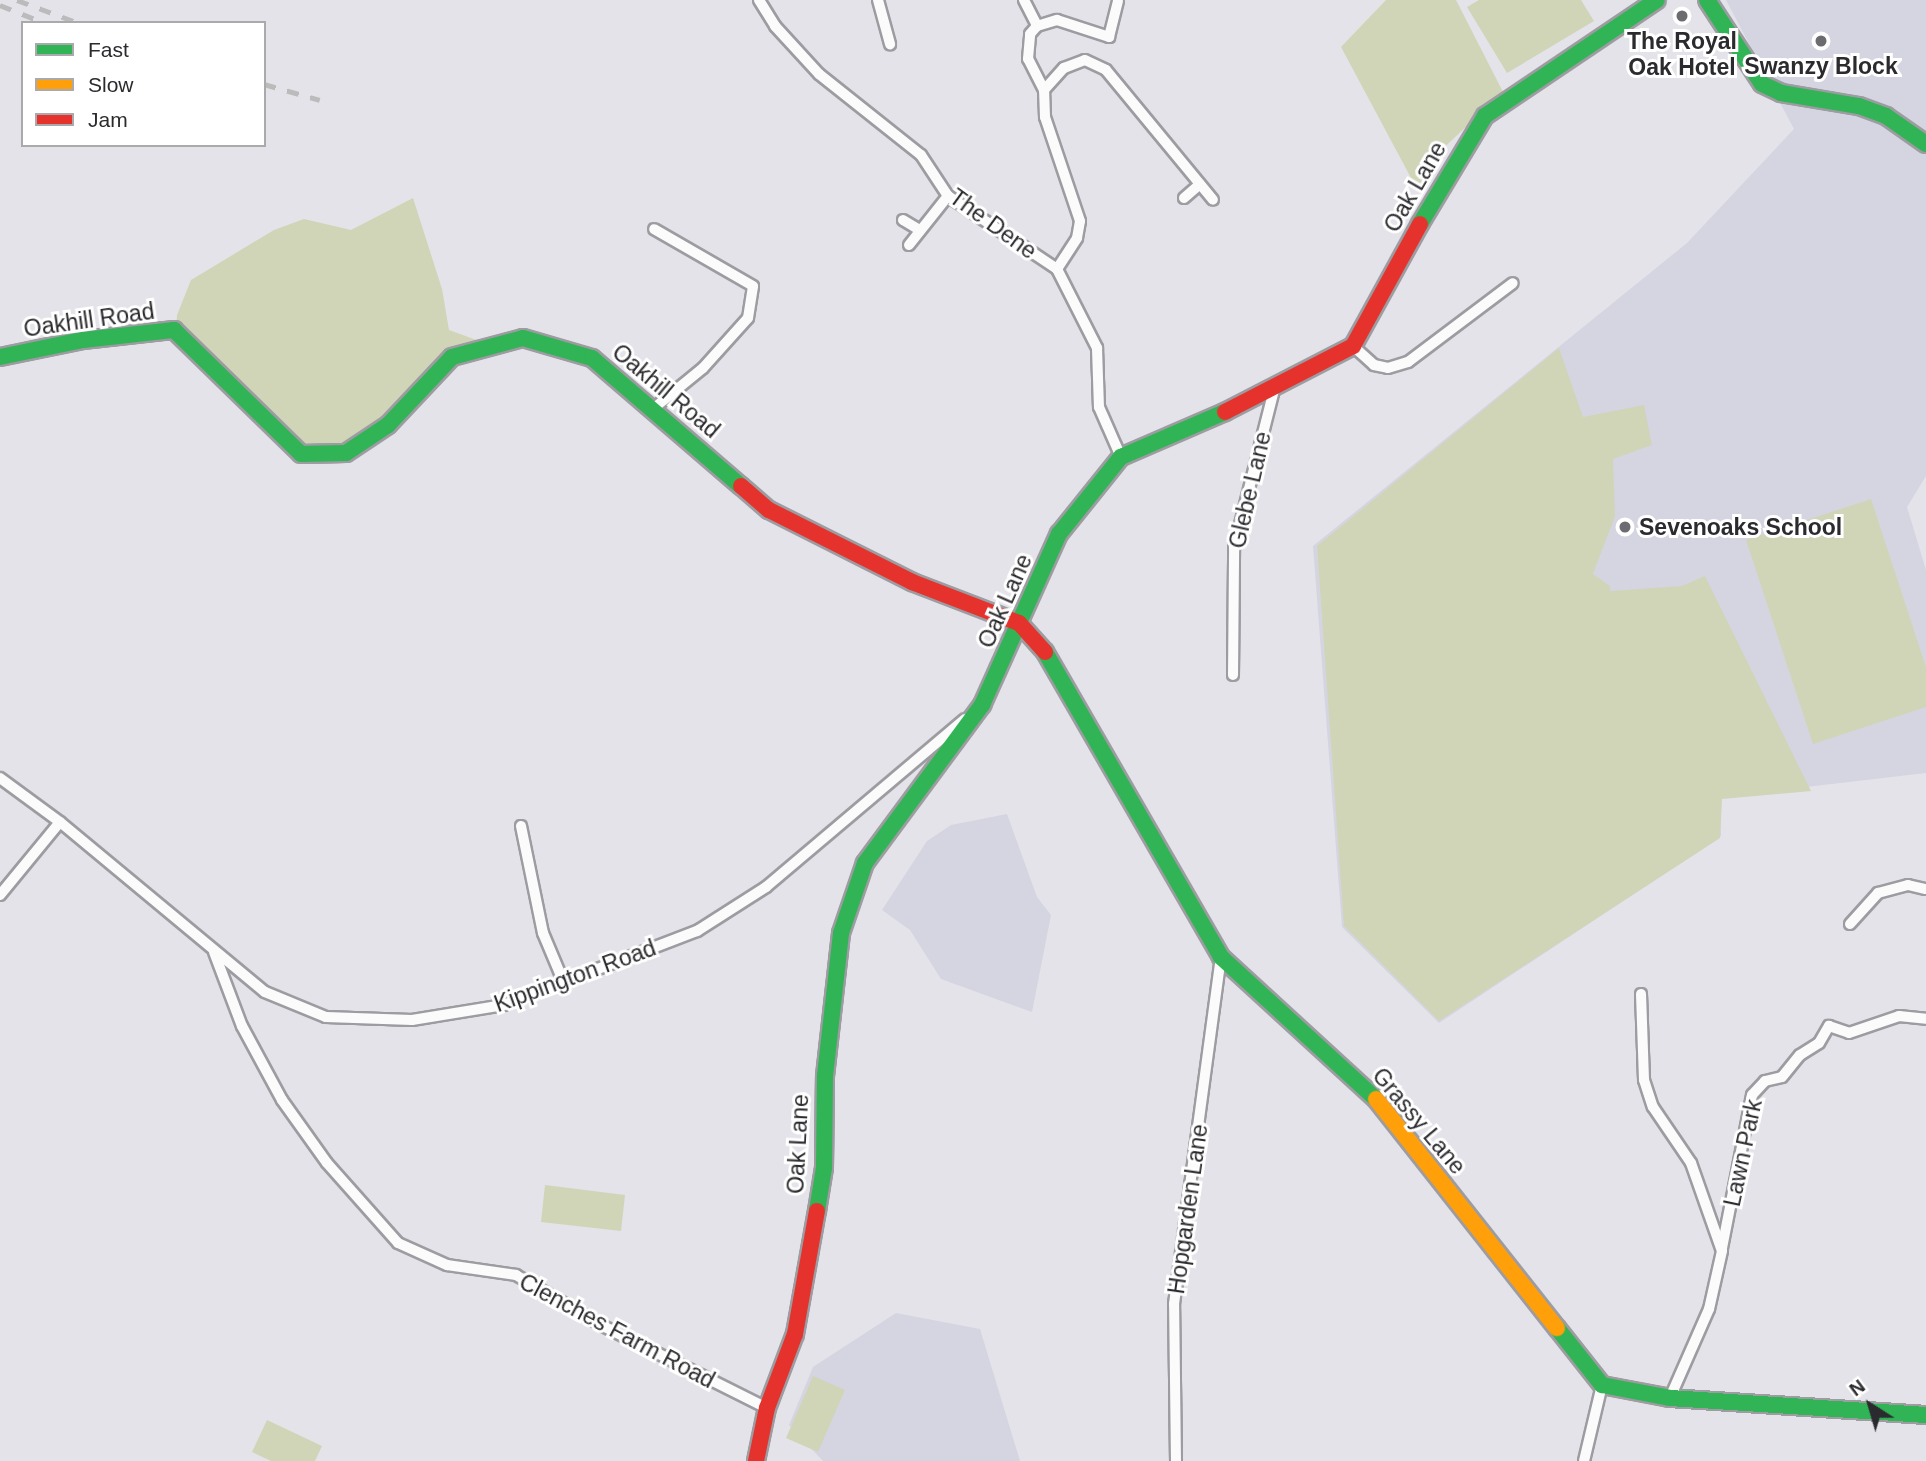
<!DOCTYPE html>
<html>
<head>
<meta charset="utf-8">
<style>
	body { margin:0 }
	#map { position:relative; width:1926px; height:1461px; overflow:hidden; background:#e3e3e9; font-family:Helvetica,sans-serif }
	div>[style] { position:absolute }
	.built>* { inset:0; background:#d4d5e1 }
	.green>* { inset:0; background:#d0d5b8 }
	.roads { filter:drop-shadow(2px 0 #9c9ca1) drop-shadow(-2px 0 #9c9ca1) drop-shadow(0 2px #9c9ca1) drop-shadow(0 -2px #9c9ca1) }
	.street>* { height:10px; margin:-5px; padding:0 5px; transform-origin:5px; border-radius:5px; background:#fbfbfc }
	.fast>* { height:16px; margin:-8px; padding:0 8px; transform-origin:8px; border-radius:8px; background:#30b455 }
	.slow>* { height:16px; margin:-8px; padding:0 8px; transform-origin:8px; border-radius:8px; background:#ff9f0a }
	.jam>* { height:16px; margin:-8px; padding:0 8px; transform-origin:8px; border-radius:8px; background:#e5322d }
	.rail>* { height:4.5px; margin-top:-2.25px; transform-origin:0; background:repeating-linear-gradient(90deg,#bbbbbc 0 12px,transparent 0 24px) }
	.dots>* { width:19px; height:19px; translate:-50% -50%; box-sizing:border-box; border:4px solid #fff; border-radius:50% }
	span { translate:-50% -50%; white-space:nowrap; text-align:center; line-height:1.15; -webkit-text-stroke:6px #fff; paint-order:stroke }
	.poi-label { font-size:23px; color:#2b2b2f; font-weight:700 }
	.left { translate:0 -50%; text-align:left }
	.street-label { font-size:23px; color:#2b2b2f }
	.legend { position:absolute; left:21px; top:21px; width:245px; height:126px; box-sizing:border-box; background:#fff; border:2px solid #aaaaac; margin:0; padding:9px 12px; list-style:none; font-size:21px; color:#2b2b2f }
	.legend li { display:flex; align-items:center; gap:14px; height:35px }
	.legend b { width:35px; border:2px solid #aaaaac }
	.north { position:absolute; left:1835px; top:1370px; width:70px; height:70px; -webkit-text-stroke:5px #fff; paint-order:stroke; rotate:323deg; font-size:19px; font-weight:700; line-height:28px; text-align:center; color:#2b2b2f }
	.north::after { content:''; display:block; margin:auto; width:24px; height:32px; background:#2b2b2f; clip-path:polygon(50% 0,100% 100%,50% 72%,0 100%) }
</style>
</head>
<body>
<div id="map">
	<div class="built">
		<div style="clip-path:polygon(1726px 0,1926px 0,1926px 476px,1907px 507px,1926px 570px,1926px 773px,1720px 797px,1721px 836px,1439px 1023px,1342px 927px,1313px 546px,1687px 243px,1794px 129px)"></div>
		<div style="clip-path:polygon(1007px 814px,1037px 897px,1051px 915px,1032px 1012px,941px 979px,910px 930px,882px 910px,927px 841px,951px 825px)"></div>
		<div style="clip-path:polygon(896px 1313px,980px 1329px,1020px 1461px,823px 1461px,789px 1425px,813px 1367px)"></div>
	</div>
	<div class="green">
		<div style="clip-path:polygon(1386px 0,1456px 0,1503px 92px,1435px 156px,1418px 191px,1341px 47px)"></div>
		<div style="clip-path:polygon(1479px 0,1581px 0,1594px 21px,1507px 73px,1467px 7px)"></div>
		<div style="clip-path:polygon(413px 198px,442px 289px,449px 330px,482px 342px,452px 355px,350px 452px,302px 452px,176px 331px,177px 315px,191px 280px,274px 230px,304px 219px,351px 230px)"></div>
		<div style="clip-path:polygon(1559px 348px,1583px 417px,1644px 405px,1652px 445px,1613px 459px,1615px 516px,1593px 574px,1610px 586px,1610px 591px,1682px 586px,1705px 576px,1811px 791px,1722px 799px,1720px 838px,1439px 1021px,1344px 926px,1317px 546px)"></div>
		<div style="clip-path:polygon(1871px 499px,1926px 667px,1926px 707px,1813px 744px,1746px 540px)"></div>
		<div style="clip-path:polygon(545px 1185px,625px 1195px,621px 1231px,541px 1222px)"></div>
		<div style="clip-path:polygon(813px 1376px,845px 1390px,818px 1452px,786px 1438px)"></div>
		<div style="clip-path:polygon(267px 1420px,322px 1446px,315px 1461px,271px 1461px,252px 1452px)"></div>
	</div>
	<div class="roads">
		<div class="street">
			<div style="left:759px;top:0;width:31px;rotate:58deg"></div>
			<div style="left:775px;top:26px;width:65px;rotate:47.5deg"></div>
			<div style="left:819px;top:74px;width:130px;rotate:38.5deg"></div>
			<div style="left:921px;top:155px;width:49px;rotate:56.6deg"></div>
			<div style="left:948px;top:196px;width:131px;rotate:33.8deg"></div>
			<div style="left:1057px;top:269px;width:89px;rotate:63.1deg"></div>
			<div style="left:1097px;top:348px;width:59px;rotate:88.1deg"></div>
			<div style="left:1099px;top:407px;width:55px;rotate:66.3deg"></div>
			<div style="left:878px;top:0;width:46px;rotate:74.7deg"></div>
			<div style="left:1024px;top:0;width:29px;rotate:63deg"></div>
			<div style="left:1044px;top:90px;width:35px;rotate:-117deg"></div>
			<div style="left:1028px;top:59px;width:25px;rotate:-85deg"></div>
			<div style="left:1030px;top:34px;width:11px;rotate:-49deg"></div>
			<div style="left:1037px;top:26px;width:21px;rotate:-17deg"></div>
			<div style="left:1057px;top:20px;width:55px;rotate:18.1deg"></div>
			<div style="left:1109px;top:37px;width:37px;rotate:-76deg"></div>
			<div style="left:1184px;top:198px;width:21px;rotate:-41deg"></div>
			<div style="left:903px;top:220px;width:17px;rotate:31deg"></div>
			<div style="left:909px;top:245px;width:63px;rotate:-51.5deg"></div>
			<div style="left:1057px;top:269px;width:37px;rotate:-57deg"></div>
			<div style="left:1077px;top:238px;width:17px;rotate:-80deg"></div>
			<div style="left:1080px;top:221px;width:110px;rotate:-108.6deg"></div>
			<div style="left:1045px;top:117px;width:27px;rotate:-92deg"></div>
			<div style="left:1044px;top:90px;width:30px;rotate:-48deg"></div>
			<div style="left:1064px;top:68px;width:22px;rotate:-21deg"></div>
			<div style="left:1085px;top:60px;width:23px;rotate:25deg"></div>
			<div style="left:1106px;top:70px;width:168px;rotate:50.5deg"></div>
			<div style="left:1353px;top:346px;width:28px;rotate:42deg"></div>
			<div style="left:1374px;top:365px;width:14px;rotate:12deg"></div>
			<div style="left:1388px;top:368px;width:21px;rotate:-17deg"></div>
			<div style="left:1408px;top:362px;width:131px;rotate:-37deg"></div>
			<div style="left:654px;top:408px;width:63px;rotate:-39.2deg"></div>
			<div style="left:703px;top:368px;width:67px;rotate:-48deg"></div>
			<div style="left:748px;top:318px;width:32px;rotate:-81deg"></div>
			<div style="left:753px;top:286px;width:114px;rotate:-150.1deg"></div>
			<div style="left:1233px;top:675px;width:127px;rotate:-89.5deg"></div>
			<div style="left:1234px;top:548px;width:163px;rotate:-75.8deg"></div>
			<div style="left:0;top:778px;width:74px;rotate:36.3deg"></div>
			<div style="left:60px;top:822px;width:266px;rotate:39.7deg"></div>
			<div style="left:265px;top:992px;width:66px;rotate:22.3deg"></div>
			<div style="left:326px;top:1017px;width:86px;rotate:2deg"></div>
			<div style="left:412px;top:1020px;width:93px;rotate:-9.3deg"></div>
			<div style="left:504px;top:1005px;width:207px;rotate:-21deg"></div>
			<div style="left:697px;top:931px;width:82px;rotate:-32.5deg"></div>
			<div style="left:766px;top:887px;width:260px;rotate:-40.2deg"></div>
			<div style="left:521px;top:826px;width:109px;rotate:78.4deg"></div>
			<div style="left:543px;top:933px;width:54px;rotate:67.2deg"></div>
			<div style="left:0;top:895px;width:94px;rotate:-50.6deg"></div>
			<div style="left:1850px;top:924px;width:42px;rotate:-47.9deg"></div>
			<div style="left:1878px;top:893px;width:31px;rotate:-15deg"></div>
			<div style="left:1908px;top:885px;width:18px;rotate:13deg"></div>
			<div style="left:214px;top:952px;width:79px;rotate:69.3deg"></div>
			<div style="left:242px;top:1026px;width:84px;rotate:61.6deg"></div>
			<div style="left:282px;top:1100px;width:77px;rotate:54.5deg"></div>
			<div style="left:327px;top:1163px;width:107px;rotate:48.4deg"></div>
			<div style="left:398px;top:1243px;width:54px;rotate:24.2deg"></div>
			<div style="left:447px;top:1265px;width:70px;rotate:8.2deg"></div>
			<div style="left:516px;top:1275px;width:99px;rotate:30.5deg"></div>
			<div style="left:601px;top:1325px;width:186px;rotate:26.6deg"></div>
			<div style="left:1641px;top:994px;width:86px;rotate:88deg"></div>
			<div style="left:1644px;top:1080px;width:28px;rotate:72deg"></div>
			<div style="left:1653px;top:1107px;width:68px;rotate:55.8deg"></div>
			<div style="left:1691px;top:1163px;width:93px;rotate:70.6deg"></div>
			<div style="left:1722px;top:1251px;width:59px;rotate:102.6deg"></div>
			<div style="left:1709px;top:1309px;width:97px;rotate:113.7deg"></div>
			<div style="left:1722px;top:1248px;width:156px;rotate:-78.9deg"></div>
			<div style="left:1752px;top:1095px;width:19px;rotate:-47deg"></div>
			<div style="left:1765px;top:1081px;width:17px;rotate:-13deg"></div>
			<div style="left:1782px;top:1077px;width:28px;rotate:-51deg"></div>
			<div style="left:1800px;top:1055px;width:22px;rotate:-32deg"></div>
			<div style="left:1819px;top:1043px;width:20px;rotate:-60deg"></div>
			<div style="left:1829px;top:1026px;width:21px;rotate:19deg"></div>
			<div style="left:1849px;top:1033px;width:53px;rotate:-18.8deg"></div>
			<div style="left:1899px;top:1016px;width:27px;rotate:6deg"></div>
			<div style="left:1176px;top:1461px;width:157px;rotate:-90.7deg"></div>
			<div style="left:1174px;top:1304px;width:350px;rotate:-82.3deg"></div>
			<div style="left:1584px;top:1461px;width:78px;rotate:-76.7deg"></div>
		</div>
		<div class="fast">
			<div style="left:1707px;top:0;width:100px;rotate:56.8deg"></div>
			<div style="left:1762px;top:84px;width:21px;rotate:25deg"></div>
			<div style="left:1781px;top:93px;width:79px;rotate:9.5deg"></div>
			<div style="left:1859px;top:106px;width:29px;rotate:20deg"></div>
			<div style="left:1886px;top:116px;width:49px;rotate:35deg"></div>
			<div style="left:1420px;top:224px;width:126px;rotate:-59deg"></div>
			<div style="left:1485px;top:116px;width:207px;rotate:-34deg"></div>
			<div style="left:0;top:357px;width:85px;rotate:-11.6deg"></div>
			<div style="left:83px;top:340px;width:92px;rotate:-6.3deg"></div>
			<div style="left:174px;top:330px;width:177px;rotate:44.3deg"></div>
			<div style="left:301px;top:454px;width:45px;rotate:-1.3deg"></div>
			<div style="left:346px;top:453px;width:50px;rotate:-33.7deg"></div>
			<div style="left:388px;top:425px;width:93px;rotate:-46.7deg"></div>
			<div style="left:452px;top:357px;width:73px;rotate:-15deg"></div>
			<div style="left:523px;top:338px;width:72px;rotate:16.2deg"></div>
			<div style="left:592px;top:358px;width:196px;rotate:40.7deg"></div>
			<div style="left:1045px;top:652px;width:352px;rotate:60deg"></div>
			<div style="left:1221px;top:957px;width:210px;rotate:42.5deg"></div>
			<div style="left:817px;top:1211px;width:44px;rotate:-80.8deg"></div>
			<div style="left:824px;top:1168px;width:92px;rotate:-89.4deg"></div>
			<div style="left:825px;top:1076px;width:144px;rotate:-83.6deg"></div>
			<div style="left:841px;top:933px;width:74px;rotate:-71.1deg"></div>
			<div style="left:865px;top:863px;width:197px;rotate:-53.5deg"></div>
			<div style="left:982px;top:705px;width:188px;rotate:-65.8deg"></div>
			<div style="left:1059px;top:534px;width:99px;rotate:-51.2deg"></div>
			<div style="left:1121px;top:457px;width:113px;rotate:-23.4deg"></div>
			<div style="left:1557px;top:1328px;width:73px;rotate:51.7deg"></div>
			<div style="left:1602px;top:1385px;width:69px;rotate:10.8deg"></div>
			<div style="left:1670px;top:1398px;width:257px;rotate:3.8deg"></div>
		</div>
		<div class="slow">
			<div style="left:1376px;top:1099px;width:292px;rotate:51.7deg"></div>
		</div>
		<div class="jam">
			<div style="left:1225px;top:412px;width:144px;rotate:-27.3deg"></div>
			<div style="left:1353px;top:346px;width:139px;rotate:-61.2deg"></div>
			<div style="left:741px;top:486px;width:37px;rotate:41deg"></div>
			<div style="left:769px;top:510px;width:160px;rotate:26.7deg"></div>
			<div style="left:912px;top:582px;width:115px;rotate:21deg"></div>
			<div style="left:1019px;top:623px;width:39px;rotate:48deg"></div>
			<div style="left:756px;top:1461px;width:54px;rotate:-78.3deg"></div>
			<div style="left:767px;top:1408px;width:79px;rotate:-69.3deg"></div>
			<div style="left:795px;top:1334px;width:125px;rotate:-79.9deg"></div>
		</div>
	</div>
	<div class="rail">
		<div style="left:17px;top:0;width:66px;rotate:20.4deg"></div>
		<div style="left:0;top:5px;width:48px;rotate:21.8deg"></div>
		<div style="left:264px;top:84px;width:58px;rotate:15.9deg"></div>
	</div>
	<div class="dots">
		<div style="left:1682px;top:16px;background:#6b6b70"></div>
		<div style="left:1821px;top:41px;background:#6b6b70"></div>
		<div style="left:1625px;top:527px;background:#6b6b70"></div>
	</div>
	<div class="poi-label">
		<span style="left:1682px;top:54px">The Royal<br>Oak Hotel</span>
		<span style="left:1821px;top:66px">Swanzy Block</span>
		<span class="left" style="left:1639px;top:527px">Sevenoaks School</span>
	</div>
	<div class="street-label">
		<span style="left:1415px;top:187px;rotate:-60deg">Oak Lane</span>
		<span style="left:993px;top:224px;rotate:36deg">The Dene</span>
		<span style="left:89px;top:320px;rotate:-8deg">Oakhill Road</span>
		<span style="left:666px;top:391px;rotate:40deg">Oakhill Road</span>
		<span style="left:1250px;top:490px;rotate:-77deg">Glebe Lane</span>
		<span style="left:1005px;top:601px;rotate:-66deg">Oak Lane</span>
		<span style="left:575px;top:976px;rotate:-20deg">Kippington Road</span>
		<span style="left:1419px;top:1121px;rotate:50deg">Grassy Lane</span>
		<span style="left:798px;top:1144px;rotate:-87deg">Oak Lane</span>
		<span style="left:1743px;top:1153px;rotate:-78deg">Lawn Park</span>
		<span style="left:1188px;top:1209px;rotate:-82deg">Hopgarden Lane</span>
		<span style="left:617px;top:1331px;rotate:28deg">Clenches Farm Road</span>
	</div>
	<ul class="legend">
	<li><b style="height:9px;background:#30b455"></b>Fast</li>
	<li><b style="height:9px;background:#ff9f0a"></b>Slow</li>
	<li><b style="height:9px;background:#e5322d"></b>Jam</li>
	</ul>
	<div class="north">N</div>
</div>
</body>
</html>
